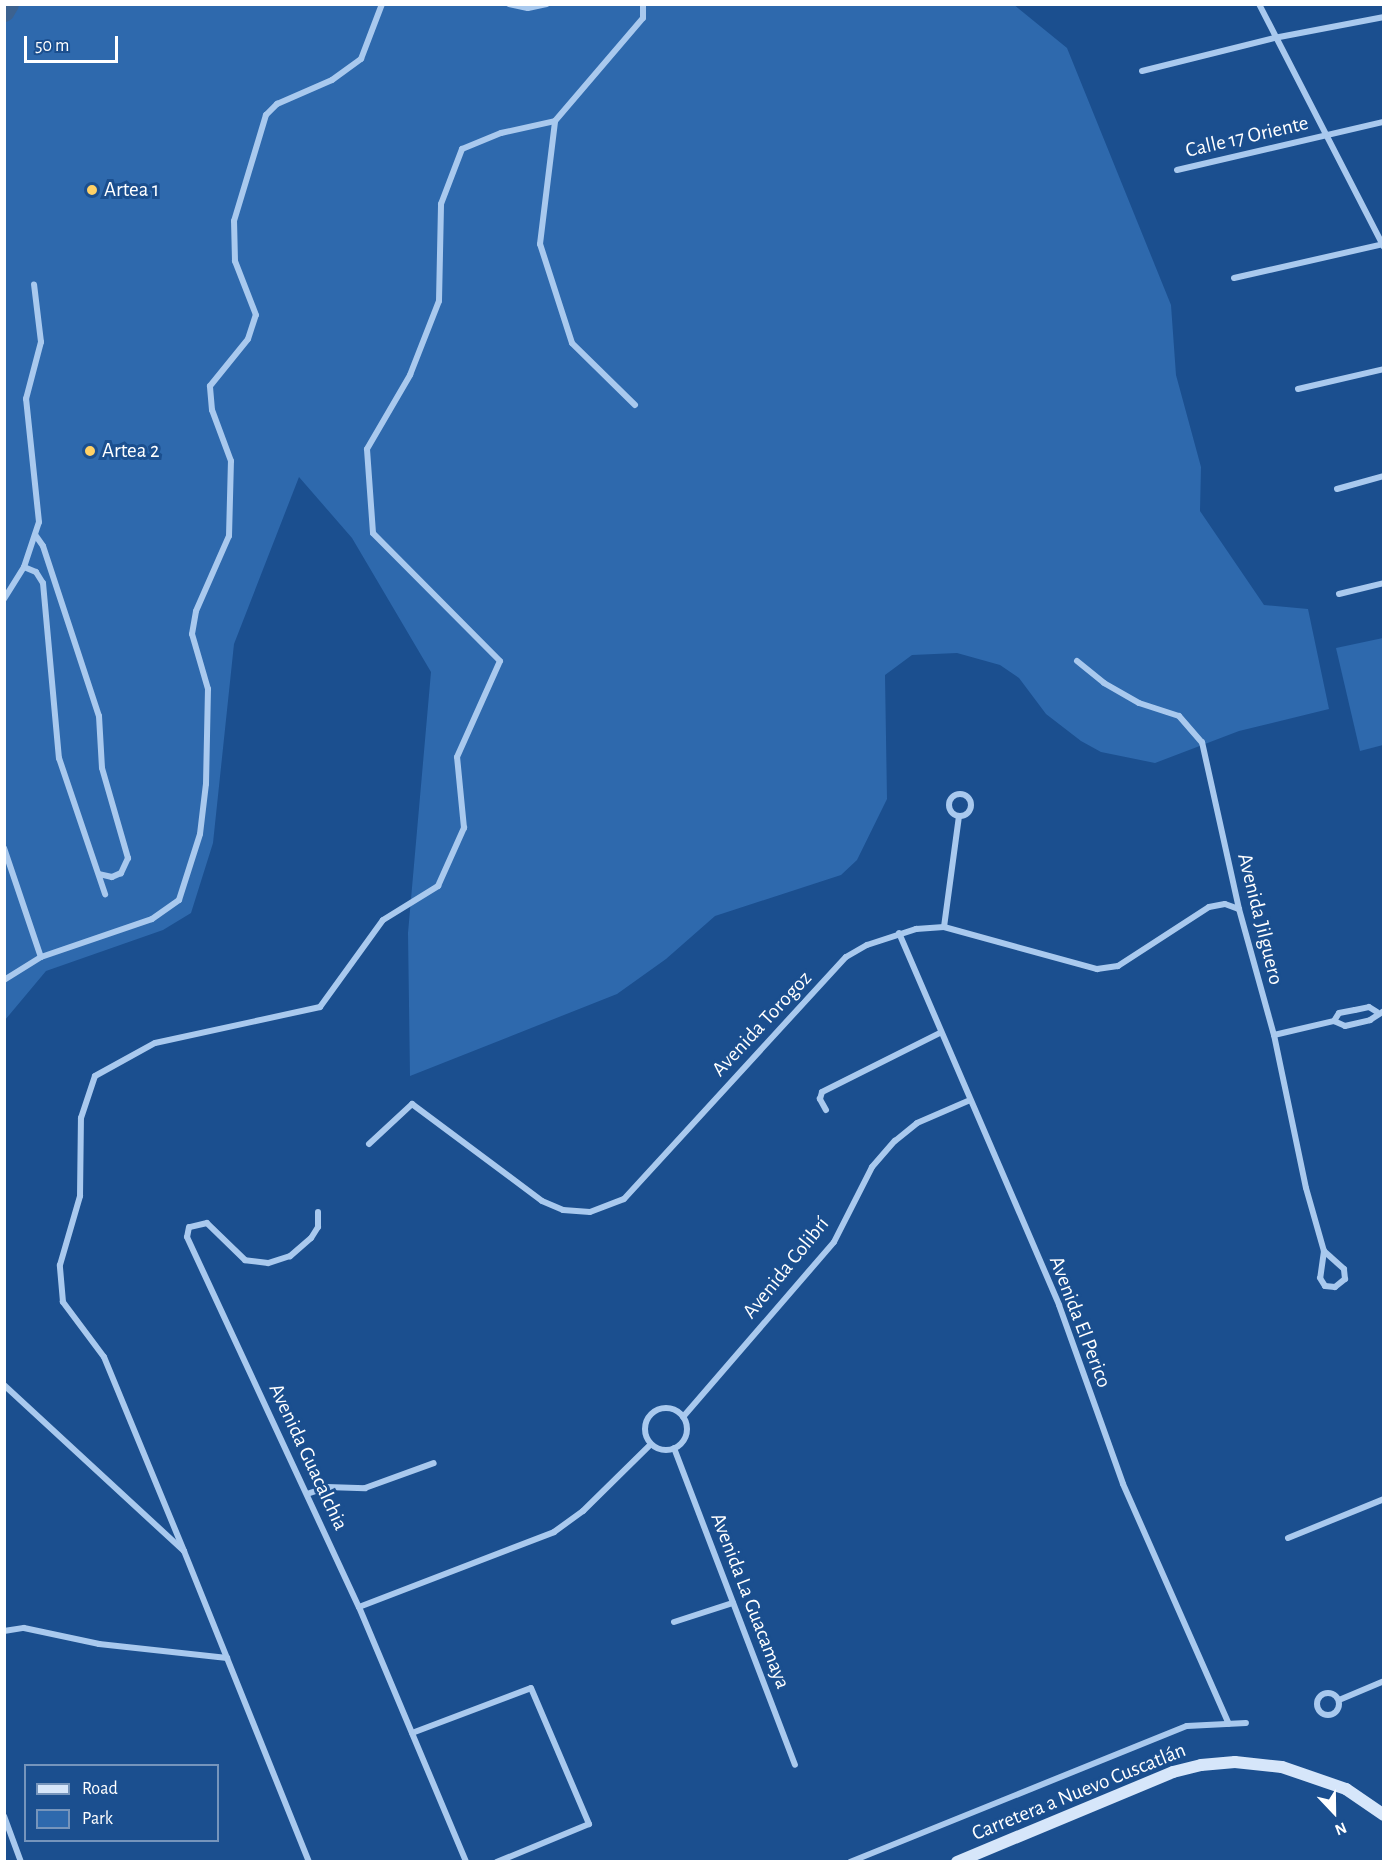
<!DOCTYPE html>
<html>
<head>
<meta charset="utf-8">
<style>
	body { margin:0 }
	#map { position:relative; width:1388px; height:1866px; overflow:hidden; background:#1b4f8f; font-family:"Alegreya Sans",sans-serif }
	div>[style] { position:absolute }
	.green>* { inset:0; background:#2e69ad }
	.river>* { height:22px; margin:-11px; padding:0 11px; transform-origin:11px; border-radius:11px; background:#3c6290 }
	.street>* { height:6px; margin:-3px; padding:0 3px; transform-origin:3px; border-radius:3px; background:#a9c9ee }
	.street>.ring { margin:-3px; padding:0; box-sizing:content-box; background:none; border:6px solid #a9c9ee; border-radius:50% }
	.secondary>* { height:12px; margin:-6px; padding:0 6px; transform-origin:6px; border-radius:6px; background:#d6e6fa }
	.dots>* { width:16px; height:16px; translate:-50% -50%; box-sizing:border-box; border:3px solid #1b4f8f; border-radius:50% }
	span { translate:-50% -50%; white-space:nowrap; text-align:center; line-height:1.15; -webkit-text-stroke:6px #1b4f8f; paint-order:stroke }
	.street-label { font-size:21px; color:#fff }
	.poi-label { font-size:21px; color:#fff }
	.left { translate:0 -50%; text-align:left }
	.frame { position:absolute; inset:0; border:6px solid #fff; pointer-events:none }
	.legend { position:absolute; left:24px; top:1764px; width:195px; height:78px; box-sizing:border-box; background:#1b4f8f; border:2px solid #7695bc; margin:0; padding:8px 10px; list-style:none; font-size:18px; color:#fff }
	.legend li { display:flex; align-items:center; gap:12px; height:30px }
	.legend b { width:30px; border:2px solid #7695bc }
	.north { position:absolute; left:1304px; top:1782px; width:60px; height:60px; -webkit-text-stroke:4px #1b4f8f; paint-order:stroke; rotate:158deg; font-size:16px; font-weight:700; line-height:24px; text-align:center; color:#fff }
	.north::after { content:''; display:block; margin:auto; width:21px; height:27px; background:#fff; clip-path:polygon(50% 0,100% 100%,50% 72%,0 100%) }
	.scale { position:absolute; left:24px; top:36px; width:94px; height:27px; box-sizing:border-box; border:3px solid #fff; border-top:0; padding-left:8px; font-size:18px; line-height:21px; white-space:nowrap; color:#fff; -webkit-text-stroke:4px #1b4f8f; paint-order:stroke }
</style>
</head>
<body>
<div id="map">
	<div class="green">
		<div style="clip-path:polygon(1013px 4px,1067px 48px,1171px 305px,1176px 375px,1201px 467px,1200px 511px,1264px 605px,1308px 609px,1329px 709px,1239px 731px,1155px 763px,1101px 752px,1081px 741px,1046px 714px,1019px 678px,1000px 665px,957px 653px,912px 655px,885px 675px,887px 799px,857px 860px,841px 875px,715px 916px,666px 959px,617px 994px,410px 1076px,408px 933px,431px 672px,352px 538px,299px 477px,234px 644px,213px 843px,191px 913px,163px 930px,46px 971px,5px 1020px,5px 5px)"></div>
		<div style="clip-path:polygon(1383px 638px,1383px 745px,1360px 751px,1336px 648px)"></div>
	</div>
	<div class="river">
		<div style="left:4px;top:11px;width:8px;rotate:-60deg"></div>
	</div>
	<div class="street">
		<div style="left:509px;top:4px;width:19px;rotate:12deg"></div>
		<div style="left:528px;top:8px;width:19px;rotate:-12deg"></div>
		<div style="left:1259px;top:4px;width:273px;rotate:62.8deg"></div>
		<div style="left:1142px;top:71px;width:136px;rotate:-14deg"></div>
		<div style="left:1274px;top:38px;width:112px;rotate:-10.8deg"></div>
		<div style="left:1177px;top:170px;width:212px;rotate:-13.1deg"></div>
		<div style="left:1234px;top:278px;width:154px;rotate:-12.8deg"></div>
		<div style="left:1298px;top:389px;width:88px;rotate:-13.1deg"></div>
		<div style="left:635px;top:405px;width:88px;rotate:-135.5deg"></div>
		<div style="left:572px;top:343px;width:104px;rotate:-107.9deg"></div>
		<div style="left:540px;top:244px;width:124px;rotate:-83deg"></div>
		<div style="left:555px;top:121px;width:135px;rotate:-49.5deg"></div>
		<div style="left:643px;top:18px;width:14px;rotate:-90deg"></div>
		<div style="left:1337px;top:489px;width:49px;rotate:-15.5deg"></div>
		<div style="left:36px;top:536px;width:12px;rotate:55deg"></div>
		<div style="left:43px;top:546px;width:179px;rotate:71.8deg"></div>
		<div style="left:99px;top:716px;width:52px;rotate:86.7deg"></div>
		<div style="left:102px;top:768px;width:94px;rotate:73.9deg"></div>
		<div style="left:128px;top:858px;width:17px;rotate:115deg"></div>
		<div style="left:121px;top:873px;width:10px;rotate:156deg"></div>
		<div style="left:112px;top:877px;width:13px;rotate:-167deg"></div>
		<div style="left:24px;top:567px;width:13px;rotate:23deg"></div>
		<div style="left:36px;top:572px;width:13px;rotate:58deg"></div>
		<div style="left:43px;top:583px;width:176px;rotate:84.8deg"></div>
		<div style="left:59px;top:758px;width:144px;rotate:71.3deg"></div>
		<div style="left:1339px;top:594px;width:46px;rotate:-13.7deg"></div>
		<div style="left:4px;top:599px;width:38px;rotate:-58deg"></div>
		<div style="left:24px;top:567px;width:47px;rotate:-71.6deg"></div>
		<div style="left:39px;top:522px;width:124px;rotate:-96deg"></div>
		<div style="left:26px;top:399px;width:59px;rotate:-75.3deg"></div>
		<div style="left:41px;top:342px;width:58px;rotate:-96.9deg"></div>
		<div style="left:1077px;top:661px;width:35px;rotate:39deg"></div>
		<div style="left:1104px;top:683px;width:40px;rotate:29.7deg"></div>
		<div style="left:1139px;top:703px;width:42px;rotate:18deg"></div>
		<div style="left:1179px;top:716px;width:35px;rotate:49deg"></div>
		<div style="left:1202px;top:742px;width:171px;rotate:77.5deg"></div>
		<div style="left:1239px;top:909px;width:131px;rotate:74.5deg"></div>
		<div style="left:1274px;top:1035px;width:156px;rotate:78.2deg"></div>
		<div style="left:1306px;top:1188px;width:66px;rotate:74.1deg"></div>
		<div style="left:1324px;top:1251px;width:27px;rotate:98deg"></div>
		<div style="left:1320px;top:1278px;width:9px;rotate:58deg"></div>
		<div style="left:1325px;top:1286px;width:10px;rotate:6deg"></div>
		<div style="left:1335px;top:1287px;width:13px;rotate:-39deg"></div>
		<div style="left:1345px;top:1279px;width:10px;rotate:-96deg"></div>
		<div style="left:1344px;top:1269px;width:27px;rotate:-138deg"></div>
		<div class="ring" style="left:949px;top:794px;width:16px;height:16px"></div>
		<div style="left:4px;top:848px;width:115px;rotate:71.3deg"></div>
		<div style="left:944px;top:927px;width:112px;rotate:-82.3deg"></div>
		<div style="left:899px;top:933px;width:405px;rotate:66.7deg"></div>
		<div style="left:1059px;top:1305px;width:190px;rotate:70.3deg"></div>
		<div style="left:1123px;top:1484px;width:262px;rotate:66.2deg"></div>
		<div style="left:4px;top:980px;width:44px;rotate:-31.9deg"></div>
		<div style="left:41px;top:957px;width:117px;rotate:-18.9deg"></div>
		<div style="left:152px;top:919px;width:33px;rotate:-35deg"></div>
		<div style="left:179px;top:900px;width:69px;rotate:-72.3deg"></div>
		<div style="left:200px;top:834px;width:50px;rotate:-83.2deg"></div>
		<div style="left:206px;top:784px;width:95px;rotate:-88.8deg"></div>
		<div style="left:208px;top:689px;width:57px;rotate:-106.2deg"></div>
		<div style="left:192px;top:634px;width:23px;rotate:-80deg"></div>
		<div style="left:196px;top:611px;width:82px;rotate:-66.3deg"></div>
		<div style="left:229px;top:536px;width:75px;rotate:-88.5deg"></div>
		<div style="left:231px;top:461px;width:54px;rotate:-110.4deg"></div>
		<div style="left:212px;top:410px;width:24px;rotate:-95deg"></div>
		<div style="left:210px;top:386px;width:60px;rotate:-51deg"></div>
		<div style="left:248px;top:339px;width:25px;rotate:-72deg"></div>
		<div style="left:256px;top:315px;width:58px;rotate:-111.3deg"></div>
		<div style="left:235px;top:261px;width:40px;rotate:-91.4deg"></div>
		<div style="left:234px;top:221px;width:111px;rotate:-73.2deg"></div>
		<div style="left:266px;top:115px;width:16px;rotate:-45deg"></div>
		<div style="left:277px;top:104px;width:60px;rotate:-23.6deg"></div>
		<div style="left:332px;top:80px;width:36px;rotate:-36deg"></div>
		<div style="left:361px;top:59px;width:59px;rotate:-69.1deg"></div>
		<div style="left:1334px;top:1021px;width:9px;rotate:-58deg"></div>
		<div style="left:1339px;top:1013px;width:16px;rotate:-11deg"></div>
		<div style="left:1355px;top:1010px;width:14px;rotate:-12deg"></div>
		<div style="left:1369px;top:1007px;width:9px;rotate:32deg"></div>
		<div style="left:1274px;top:1035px;width:62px;rotate:-13.1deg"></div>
		<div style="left:1334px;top:1021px;width:12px;rotate:24deg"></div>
		<div style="left:1345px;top:1026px;width:26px;rotate:-13deg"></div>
		<div style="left:1370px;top:1020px;width:17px;rotate:-33deg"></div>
		<div style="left:826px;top:1110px;width:13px;rotate:-119deg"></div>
		<div style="left:820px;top:1099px;width:7px;rotate:-74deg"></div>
		<div style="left:822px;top:1092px;width:132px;rotate:-26.6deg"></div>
		<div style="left:369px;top:1144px;width:59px;rotate:-42.9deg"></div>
		<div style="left:412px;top:1104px;width:162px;rotate:36.7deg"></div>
		<div style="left:542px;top:1201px;width:23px;rotate:23deg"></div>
		<div style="left:563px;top:1210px;width:27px;rotate:4deg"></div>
		<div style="left:590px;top:1212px;width:36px;rotate:-21deg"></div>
		<div style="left:624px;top:1199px;width:328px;rotate:-47.5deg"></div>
		<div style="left:846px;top:957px;width:24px;rotate:-30deg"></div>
		<div style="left:867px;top:945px;width:52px;rotate:-18.1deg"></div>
		<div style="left:916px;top:929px;width:28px;rotate:-4deg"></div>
		<div style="left:944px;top:927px;width:159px;rotate:15.4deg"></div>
		<div style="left:1097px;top:969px;width:21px;rotate:-8deg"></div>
		<div style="left:1118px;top:966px;width:108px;rotate:-33deg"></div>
		<div style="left:1209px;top:907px;width:16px;rotate:-11deg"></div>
		<div style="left:1225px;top:904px;width:15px;rotate:20deg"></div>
		<div style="left:318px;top:1212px;width:15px;rotate:90deg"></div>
		<div style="left:318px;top:1227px;width:13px;rotate:122deg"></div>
		<div style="left:311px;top:1238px;width:28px;rotate:139deg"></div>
		<div style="left:290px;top:1256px;width:23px;rotate:162deg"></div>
		<div style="left:268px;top:1263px;width:23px;rotate:-173deg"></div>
		<div style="left:245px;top:1260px;width:53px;rotate:-135.8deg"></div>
		<div style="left:207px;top:1223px;width:18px;rotate:167deg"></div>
		<div style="left:189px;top:1227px;width:10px;rotate:101deg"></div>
		<div style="left:187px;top:1237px;width:408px;rotate:65.1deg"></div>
		<div style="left:359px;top:1607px;width:277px;rotate:67.2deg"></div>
		<div style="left:4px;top:1385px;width:245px;rotate:42.7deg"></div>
		<div style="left:184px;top:1551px;width:335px;rotate:68.1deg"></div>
		<div class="ring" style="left:645px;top:1408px;width:36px;height:36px"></div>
		<div style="left:683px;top:1417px;width:231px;rotate:-49.2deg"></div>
		<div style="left:834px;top:1242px;width:84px;rotate:-63.1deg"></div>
		<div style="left:872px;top:1167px;width:35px;rotate:-49deg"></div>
		<div style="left:895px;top:1141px;width:28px;rotate:-39deg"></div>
		<div style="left:917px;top:1123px;width:56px;rotate:-23.3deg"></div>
		<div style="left:674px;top:1448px;width:339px;rotate:69.1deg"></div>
		<div style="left:307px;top:1494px;width:21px;rotate:-19deg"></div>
		<div style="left:327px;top:1487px;width:38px;rotate:2deg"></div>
		<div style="left:365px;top:1488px;width:73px;rotate:-19.9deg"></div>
		<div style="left:1288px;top:1538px;width:104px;rotate:-22.1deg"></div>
		<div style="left:184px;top:1551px;width:210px;rotate:-112.4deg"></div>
		<div style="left:104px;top:1357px;width:69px;rotate:-126.7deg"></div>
		<div style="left:63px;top:1302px;width:37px;rotate:-95deg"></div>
		<div style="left:60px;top:1265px;width:72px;rotate:-73.8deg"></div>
		<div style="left:80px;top:1196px;width:78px;rotate:-89.3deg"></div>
		<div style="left:81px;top:1118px;width:44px;rotate:-71.6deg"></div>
		<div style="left:95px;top:1076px;width:68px;rotate:-28.8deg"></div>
		<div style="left:155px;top:1043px;width:169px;rotate:-12.3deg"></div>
		<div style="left:320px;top:1007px;width:107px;rotate:-54.1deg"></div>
		<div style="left:383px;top:920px;width:65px;rotate:-31.7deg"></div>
		<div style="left:438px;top:886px;width:64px;rotate:-65.9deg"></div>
		<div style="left:464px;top:828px;width:71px;rotate:-95.6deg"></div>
		<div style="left:457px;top:757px;width:105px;rotate:-65.9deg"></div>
		<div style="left:500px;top:661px;width:180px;rotate:-134.8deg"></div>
		<div style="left:373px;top:533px;width:84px;rotate:-94.1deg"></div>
		<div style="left:367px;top:449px;width:86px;rotate:-59.8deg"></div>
		<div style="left:410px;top:375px;width:79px;rotate:-68.6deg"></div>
		<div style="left:439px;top:301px;width:97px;rotate:-88.8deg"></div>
		<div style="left:441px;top:204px;width:59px;rotate:-69.1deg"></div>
		<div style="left:462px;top:149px;width:42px;rotate:-22.3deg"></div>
		<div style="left:501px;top:133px;width:55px;rotate:-12.5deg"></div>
		<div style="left:359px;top:1607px;width:209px;rotate:-21deg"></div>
		<div style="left:554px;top:1532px;width:36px;rotate:-36deg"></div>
		<div style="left:583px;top:1511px;width:95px;rotate:-44.6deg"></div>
		<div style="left:674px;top:1622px;width:62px;rotate:-17.9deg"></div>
		<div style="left:4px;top:1631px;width:20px;rotate:-9deg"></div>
		<div style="left:24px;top:1628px;width:77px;rotate:12deg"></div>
		<div style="left:99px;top:1644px;width:129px;rotate:6.2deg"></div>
		<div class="ring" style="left:1317px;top:1693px;width:16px;height:16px"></div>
		<div style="left:1339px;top:1700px;width:49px;rotate:-22.9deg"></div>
		<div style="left:412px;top:1733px;width:127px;rotate:-20.7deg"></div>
		<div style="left:531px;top:1688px;width:148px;rotate:66.9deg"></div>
		<div style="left:589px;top:1824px;width:100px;rotate:157.6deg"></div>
		<div style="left:4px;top:1816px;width:49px;rotate:69.7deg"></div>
		<div style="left:850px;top:1862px;width:363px;rotate:-22deg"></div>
		<div style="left:1187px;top:1726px;width:59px;rotate:-2.9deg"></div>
	</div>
	<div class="secondary">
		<div style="left:957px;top:1862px;width:234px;rotate:-22.6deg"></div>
		<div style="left:1173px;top:1772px;width:29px;rotate:-14deg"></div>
		<div style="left:1201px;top:1765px;width:34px;rotate:-5deg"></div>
		<div style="left:1235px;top:1762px;width:47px;rotate:6.1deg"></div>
		<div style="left:1282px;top:1767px;width:68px;rotate:19deg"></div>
		<div style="left:1346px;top:1789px;width:46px;rotate:34.4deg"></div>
	</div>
	<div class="dots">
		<div style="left:92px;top:190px;background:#ffd166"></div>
		<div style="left:90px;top:451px;background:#ffd166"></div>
	</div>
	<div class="street-label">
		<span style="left:1247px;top:137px;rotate:-13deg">Calle 17 Oriente</span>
		<span style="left:1260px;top:919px;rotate:76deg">Avenida Jilguero</span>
		<span style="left:762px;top:1024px;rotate:-47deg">Avenida Torogoz</span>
		<span style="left:786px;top:1268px;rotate:-51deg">Avenida Colibrí</span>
		<span style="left:1080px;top:1322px;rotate:69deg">Avenida El Perico</span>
		<span style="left:308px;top:1457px;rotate:65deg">Avenida Guacalchia</span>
		<span style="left:750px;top:1601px;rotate:69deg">Avenida La Guacamaya</span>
		<span style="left:1079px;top:1792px;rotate:-22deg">Carretera a Nuevo Cuscatlán</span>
	</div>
	<div class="poi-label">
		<span class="left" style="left:104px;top:190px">Artea 1</span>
		<span class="left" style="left:102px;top:451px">Artea 2</span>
	</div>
	<div class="frame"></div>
	<ul class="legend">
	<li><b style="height:8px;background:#d6e6fa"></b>Road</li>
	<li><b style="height:16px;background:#2e69ad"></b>Park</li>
	</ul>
	<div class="north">N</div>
	<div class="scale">50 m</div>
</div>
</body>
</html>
